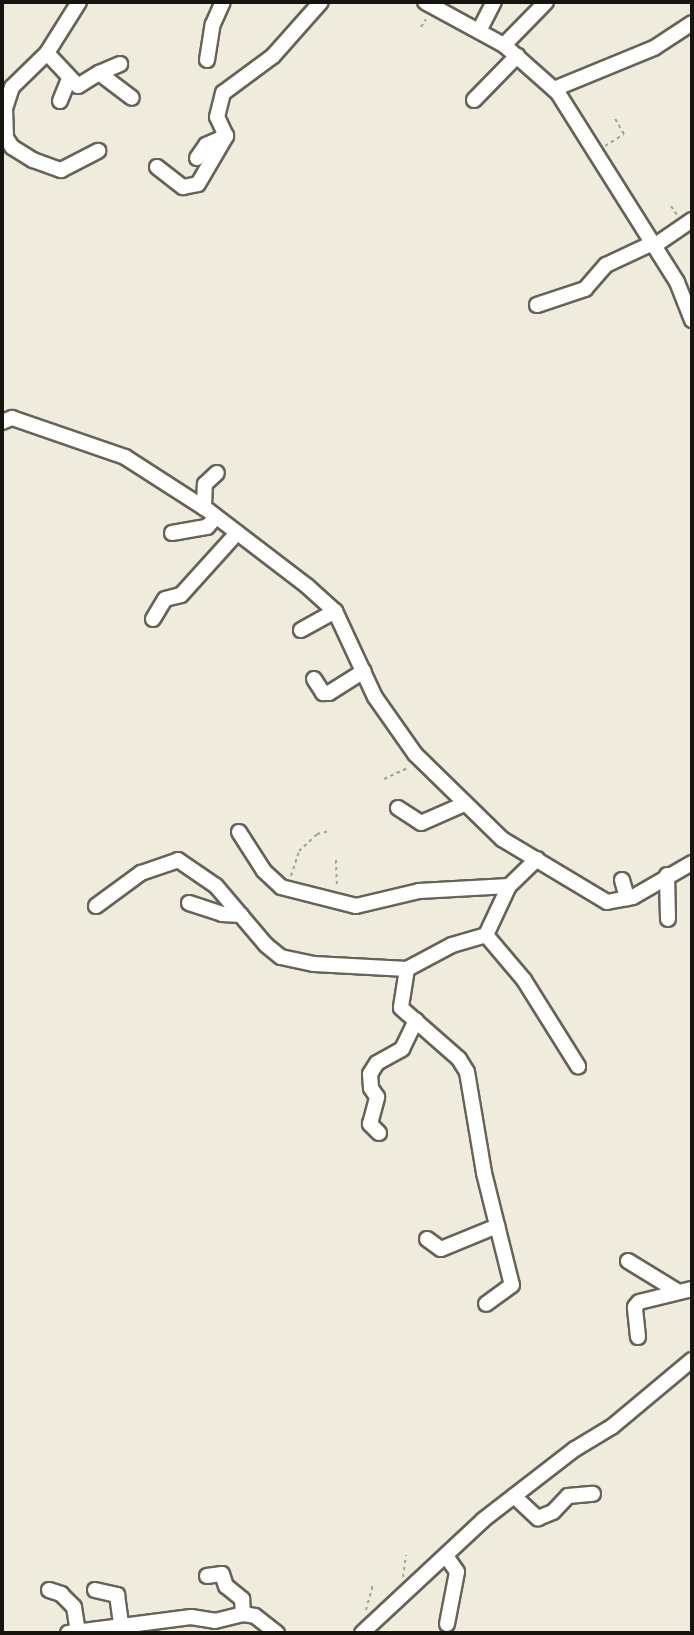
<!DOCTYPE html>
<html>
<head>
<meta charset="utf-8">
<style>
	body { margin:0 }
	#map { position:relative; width:694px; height:1635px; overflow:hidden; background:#efecde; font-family:"DejaVu Sans",sans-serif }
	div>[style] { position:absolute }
	.path>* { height:2px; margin-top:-1px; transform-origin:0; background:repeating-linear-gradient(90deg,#a3a196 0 3.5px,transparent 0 7px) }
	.roads { filter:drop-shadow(2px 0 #666357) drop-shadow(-2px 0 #666357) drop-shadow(0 2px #666357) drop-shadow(0 -2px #666357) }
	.minor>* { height:14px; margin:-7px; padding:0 7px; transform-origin:7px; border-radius:7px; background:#fff }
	span { translate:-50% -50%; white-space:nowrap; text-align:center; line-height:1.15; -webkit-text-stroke:5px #fdf9eb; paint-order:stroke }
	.frame { position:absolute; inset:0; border:4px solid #15140f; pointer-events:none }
</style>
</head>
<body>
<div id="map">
	<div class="path">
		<div style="left:421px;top:27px;width:9px;rotate:-58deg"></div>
		<div style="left:605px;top:146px;width:22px;rotate:-32deg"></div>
		<div style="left:624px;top:134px;width:20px;rotate:-120deg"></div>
		<div style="left:671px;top:206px;width:11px;rotate:56deg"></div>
		<div style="left:384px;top:779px;width:26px;rotate:-25deg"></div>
		<div style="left:336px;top:860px;width:28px;rotate:88deg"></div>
		<div style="left:291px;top:876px;width:26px;rotate:-72deg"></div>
		<div style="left:299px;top:851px;width:25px;rotate:-43deg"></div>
		<div style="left:317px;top:834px;width:13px;rotate:-13deg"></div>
		<div style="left:403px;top:1577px;width:22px;rotate:-82deg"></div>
		<div style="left:366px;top:1610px;width:28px;rotate:-75deg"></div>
	</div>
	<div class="roads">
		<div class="minor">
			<div style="left:79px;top:2px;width:60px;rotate:122.1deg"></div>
			<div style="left:47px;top:53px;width:49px;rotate:135.8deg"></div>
			<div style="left:12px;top:87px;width:23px;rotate:108deg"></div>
			<div style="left:5px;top:109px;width:29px;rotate:88deg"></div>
			<div style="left:6px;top:138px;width:11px;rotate:56deg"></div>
			<div style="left:12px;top:147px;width:25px;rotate:32deg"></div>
			<div style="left:33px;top:160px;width:30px;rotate:20deg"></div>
			<div style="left:61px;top:170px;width:42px;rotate:-27.2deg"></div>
			<div style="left:425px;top:2px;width:90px;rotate:28.6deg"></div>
			<div style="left:504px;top:45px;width:72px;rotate:41.6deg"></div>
			<div style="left:558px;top:93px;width:223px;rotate:57.8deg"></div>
			<div style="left:677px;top:282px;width:41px;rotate:68.5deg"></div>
			<div style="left:479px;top:31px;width:33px;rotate:-63deg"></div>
			<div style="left:504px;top:45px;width:60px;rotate:-45.7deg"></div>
			<div style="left:47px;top:53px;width:45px;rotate:46.8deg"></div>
			<div style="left:78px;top:86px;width:25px;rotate:-32deg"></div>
			<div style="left:99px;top:73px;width:41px;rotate:37.1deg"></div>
			<div style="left:207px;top:60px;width:36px;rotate:-81deg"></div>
			<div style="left:213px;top:24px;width:24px;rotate:-66deg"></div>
			<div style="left:99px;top:73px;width:23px;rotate:-23deg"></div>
			<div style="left:554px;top:89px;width:108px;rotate:-22.3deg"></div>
			<div style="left:654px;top:48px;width:45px;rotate:-33.3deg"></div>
			<div style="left:474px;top:100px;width:62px;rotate:-45.7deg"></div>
			<div style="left:60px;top:101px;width:24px;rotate:-68deg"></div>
			<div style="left:197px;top:158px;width:16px;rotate:-55deg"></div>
			<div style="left:206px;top:145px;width:22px;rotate:-24deg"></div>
			<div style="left:157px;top:167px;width:33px;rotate:38deg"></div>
			<div style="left:183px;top:187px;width:15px;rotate:-11deg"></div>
			<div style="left:198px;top:184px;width:56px;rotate:-59.7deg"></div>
			<div style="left:226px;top:136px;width:21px;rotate:-115deg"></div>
			<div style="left:217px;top:117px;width:25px;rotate:-76deg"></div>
			<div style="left:223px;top:93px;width:62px;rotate:-36.5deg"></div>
			<div style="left:273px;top:56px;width:72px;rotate:-48.4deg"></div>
			<div style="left:654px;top:246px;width:46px;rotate:-34.4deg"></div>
			<div style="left:537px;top:305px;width:51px;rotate:-18.4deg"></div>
			<div style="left:585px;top:289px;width:32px;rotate:-49deg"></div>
			<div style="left:606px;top:265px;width:52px;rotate:-25.1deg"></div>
			<div style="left:2px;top:422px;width:11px;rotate:-22deg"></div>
			<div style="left:12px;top:418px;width:120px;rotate:19deg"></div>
			<div style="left:125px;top:457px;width:100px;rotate:32.7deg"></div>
			<div style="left:209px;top:511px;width:123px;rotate:37.4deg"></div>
			<div style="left:307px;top:586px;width:38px;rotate:42deg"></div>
			<div style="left:335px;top:611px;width:95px;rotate:65.1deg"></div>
			<div style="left:375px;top:697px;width:70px;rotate:54.9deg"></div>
			<div style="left:415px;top:754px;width:122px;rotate:44.3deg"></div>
			<div style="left:502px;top:839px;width:122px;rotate:31deg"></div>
			<div style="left:607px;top:902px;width:26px;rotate:-11deg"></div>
			<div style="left:633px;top:897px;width:68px;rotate:-30deg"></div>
			<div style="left:204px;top:508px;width:24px;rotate:-88deg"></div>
			<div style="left:205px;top:484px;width:16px;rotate:-43deg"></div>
			<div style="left:172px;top:533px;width:36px;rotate:-10deg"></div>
			<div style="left:207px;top:527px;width:13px;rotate:-48deg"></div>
			<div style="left:153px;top:619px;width:23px;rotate:-59deg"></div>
			<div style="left:165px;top:599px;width:16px;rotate:-14deg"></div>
			<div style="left:181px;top:595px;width:84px;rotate:-47.9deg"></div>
			<div style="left:301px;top:630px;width:39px;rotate:-29deg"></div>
			<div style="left:314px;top:679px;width:17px;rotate:57deg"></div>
			<div style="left:323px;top:693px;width:6px"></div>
			<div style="left:329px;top:693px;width:41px;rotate:-32.2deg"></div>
			<div style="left:398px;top:808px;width:27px;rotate:33deg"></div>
			<div style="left:421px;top:823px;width:47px;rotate:-23.8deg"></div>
			<div style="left:239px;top:832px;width:46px;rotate:57.3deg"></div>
			<div style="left:264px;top:871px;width:23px;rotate:43deg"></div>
			<div style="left:281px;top:887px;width:77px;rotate:14.2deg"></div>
			<div style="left:356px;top:906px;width:65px;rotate:-13.4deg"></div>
			<div style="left:419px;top:891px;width:90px;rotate:-3.2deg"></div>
			<div style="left:509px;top:886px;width:39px;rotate:-44deg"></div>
			<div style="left:667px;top:875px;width:44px;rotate:88.7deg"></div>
			<div style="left:622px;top:880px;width:19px;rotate:74deg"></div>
			<div style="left:189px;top:903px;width:35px;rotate:18deg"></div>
			<div style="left:222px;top:914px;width:19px;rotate:3deg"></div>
			<div style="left:96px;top:906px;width:56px;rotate:-36.3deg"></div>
			<div style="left:141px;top:873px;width:39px;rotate:-19deg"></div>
			<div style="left:178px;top:860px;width:46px;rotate:34.4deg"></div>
			<div style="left:216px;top:886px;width:77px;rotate:49.7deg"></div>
			<div style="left:266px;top:945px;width:19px;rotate:39deg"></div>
			<div style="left:281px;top:957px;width:34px;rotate:12deg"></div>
			<div style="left:314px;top:964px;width:93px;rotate:3.1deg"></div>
			<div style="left:407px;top:969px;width:51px;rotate:-28.1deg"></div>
			<div style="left:452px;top:945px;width:35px;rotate:-16deg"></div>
			<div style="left:486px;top:935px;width:54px;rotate:-64.9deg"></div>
			<div style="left:486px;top:935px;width:59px;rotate:49.8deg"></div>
			<div style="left:524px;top:980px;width:102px;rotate:57.9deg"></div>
			<div style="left:407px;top:969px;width:39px;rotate:99deg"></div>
			<div style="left:401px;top:1008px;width:77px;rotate:41.3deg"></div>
			<div style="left:459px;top:1059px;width:15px;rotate:58deg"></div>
			<div style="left:467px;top:1072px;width:102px;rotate:80.4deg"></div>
			<div style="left:484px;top:1173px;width:115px;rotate:76deg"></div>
			<div style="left:512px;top:1285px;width:32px;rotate:144deg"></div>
			<div style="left:379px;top:1133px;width:13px;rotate:-135deg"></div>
			<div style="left:370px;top:1124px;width:28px;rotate:-75deg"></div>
			<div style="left:377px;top:1097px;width:11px;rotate:-124deg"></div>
			<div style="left:371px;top:1088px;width:14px;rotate:-94deg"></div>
			<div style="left:370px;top:1074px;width:13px;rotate:-58deg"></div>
			<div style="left:377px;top:1063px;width:29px;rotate:-29deg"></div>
			<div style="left:402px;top:1049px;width:32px;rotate:-64deg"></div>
			<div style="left:427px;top:1239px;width:17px;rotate:36deg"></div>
			<div style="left:441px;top:1249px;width:61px;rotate:-22.3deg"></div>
			<div style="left:628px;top:1261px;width:57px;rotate:31.5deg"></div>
			<div style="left:638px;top:1337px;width:30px;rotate:-96deg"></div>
			<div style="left:635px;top:1307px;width:6px;rotate:-51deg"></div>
			<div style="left:639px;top:1302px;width:55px;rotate:-13.8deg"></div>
			<div style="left:514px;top:1496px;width:33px;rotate:43deg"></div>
			<div style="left:538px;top:1518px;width:16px;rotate:-22deg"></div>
			<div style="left:553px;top:1512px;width:22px;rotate:-47deg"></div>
			<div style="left:568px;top:1496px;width:25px;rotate:-5deg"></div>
			<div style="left:446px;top:1556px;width:19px;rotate:55deg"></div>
			<div style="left:457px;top:1572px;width:53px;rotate:100.9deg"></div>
			<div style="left:207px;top:1576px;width:15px;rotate:-8deg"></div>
			<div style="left:222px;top:1574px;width:13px;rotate:72deg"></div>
			<div style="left:226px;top:1586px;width:21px;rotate:39deg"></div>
			<div style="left:242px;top:1599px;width:15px;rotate:86deg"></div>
			<div style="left:49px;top:1590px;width:13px;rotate:18deg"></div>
			<div style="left:61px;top:1594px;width:18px;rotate:45deg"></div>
			<div style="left:74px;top:1607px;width:24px;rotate:81deg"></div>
			<div style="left:95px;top:1590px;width:23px;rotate:13deg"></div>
			<div style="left:117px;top:1595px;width:29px;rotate:82deg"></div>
			<div style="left:68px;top:1633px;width:124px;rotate:-7.4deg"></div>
			<div style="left:191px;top:1617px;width:24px;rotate:9deg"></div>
			<div style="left:215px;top:1621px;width:29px;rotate:-14deg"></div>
			<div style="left:243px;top:1614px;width:12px;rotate:9deg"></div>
			<div style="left:255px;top:1616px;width:28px;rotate:38deg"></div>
			<div style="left:362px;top:1633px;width:166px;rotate:-43deg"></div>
			<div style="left:483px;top:1520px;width:116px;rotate:-37.7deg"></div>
			<div style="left:575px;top:1449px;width:44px;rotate:-31.2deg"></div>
			<div style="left:613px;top:1426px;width:103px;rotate:-39.9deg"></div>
		</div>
	</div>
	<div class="frame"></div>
</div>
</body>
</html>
